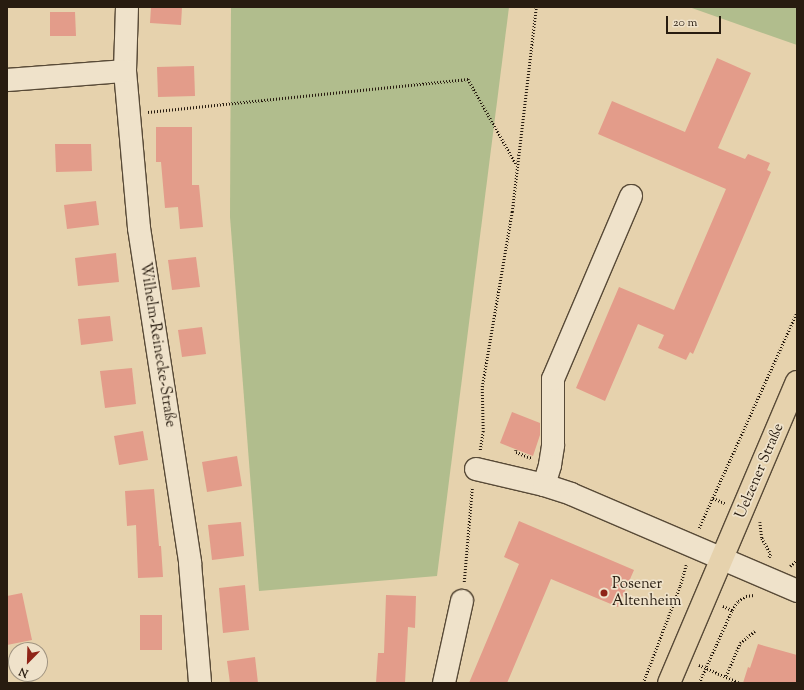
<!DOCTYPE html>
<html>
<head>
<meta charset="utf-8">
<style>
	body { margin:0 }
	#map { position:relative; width:804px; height:690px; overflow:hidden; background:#e6d2ad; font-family:"Sorts Mill Goudy",serif }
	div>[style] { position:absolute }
	.green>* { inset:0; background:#b1bd8d }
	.building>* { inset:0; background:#e39c8a }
	.path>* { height:2.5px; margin-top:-1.25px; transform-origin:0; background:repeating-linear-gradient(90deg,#281c10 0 1px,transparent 0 3px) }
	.roads { filter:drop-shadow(1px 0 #584a37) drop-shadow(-1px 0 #584a37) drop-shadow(0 1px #584a37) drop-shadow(0 -1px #584a37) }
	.minor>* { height:22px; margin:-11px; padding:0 11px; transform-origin:11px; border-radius:11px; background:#efe2ca }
	.major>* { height:22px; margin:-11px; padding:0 11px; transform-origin:11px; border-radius:11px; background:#e6d2ad }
	.dots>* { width:11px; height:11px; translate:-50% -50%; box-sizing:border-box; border:2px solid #efe2ca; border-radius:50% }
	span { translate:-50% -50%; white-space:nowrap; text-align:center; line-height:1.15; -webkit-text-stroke:3.5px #efe2ca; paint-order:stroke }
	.street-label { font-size:15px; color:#281c10 }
	.poi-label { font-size:15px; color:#281c10 }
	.left { translate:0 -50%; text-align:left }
	.frame { position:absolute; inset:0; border:8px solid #281c10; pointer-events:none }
	.north { position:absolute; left:8px; top:642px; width:40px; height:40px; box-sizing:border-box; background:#efe2ca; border:1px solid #9f9380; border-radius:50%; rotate:203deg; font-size:11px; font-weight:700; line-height:16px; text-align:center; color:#281c10 }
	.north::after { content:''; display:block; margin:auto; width:14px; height:18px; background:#8f2418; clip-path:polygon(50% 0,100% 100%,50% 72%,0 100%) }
	.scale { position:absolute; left:666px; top:16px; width:55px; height:18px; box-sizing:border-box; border:2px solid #281c10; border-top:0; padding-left:5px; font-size:12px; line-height:14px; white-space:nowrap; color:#281c10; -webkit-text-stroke:3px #efe2ca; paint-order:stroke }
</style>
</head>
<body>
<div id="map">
	<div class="green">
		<div style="clip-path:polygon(231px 7px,509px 7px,437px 576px,259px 591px,230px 217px)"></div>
		<div style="clip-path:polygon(689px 7px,797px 7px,797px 45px)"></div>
	</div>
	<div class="building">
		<div style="clip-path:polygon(151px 7px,182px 7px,181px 25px,150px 23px)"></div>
		<div style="clip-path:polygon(50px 12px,75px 12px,76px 36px,50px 36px)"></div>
		<div style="clip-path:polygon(717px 58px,751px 73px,718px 148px,745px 159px,748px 154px,770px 163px,767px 170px,771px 172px,693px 354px,690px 352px,686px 360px,658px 348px,664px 335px,638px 324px,605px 401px,576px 388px,619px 287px,674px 310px,726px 189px,598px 134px,612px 101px,685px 132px)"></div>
		<div style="clip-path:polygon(194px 66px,195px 96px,158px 97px,157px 67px)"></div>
		<div style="clip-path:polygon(156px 127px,192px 127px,192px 185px,199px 185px,203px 227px,180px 229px,178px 207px,165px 208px,161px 162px,156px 162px)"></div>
		<div style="clip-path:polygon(55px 144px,91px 144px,92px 171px,56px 172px)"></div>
		<div style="clip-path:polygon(96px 201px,99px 225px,67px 229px,64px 205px)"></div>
		<div style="clip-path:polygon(116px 253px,119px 282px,78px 286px,75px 258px)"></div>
		<div style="clip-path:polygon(196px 257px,200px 287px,172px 290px,168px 260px)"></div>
		<div style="clip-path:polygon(110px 316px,113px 341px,81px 345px,78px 319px)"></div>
		<div style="clip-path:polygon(202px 327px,206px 354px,182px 357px,178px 330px)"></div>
		<div style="clip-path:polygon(132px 368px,136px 404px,105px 408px,100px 371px)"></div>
		<div style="clip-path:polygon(512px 412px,540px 423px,540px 435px,533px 456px,500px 443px)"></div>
		<div style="clip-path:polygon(143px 431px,148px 460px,119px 465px,114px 436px)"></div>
		<div style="clip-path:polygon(237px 456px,242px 486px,207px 492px,202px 462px)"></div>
		<div style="clip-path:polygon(154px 489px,159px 546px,161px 546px,163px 577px,138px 578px,136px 525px,127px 526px,125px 491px)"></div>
		<div style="clip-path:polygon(519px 521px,634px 570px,618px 607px,551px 579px,507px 683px,469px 683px,519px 564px,504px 557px)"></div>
		<div style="clip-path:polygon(241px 522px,244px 556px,212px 560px,208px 525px)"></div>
		<div style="clip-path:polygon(245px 585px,249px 630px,223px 633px,219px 588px)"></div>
		<div style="clip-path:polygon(22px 593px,32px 640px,7px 645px,7px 596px)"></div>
		<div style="clip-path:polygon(386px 595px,416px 596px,415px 628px,408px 627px,405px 683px,376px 683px,378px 653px,384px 653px)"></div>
		<div style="clip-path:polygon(140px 615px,162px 615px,162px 650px,140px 650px)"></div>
		<div style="clip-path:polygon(758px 644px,797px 655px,797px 683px,743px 683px,748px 667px,750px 668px)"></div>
		<div style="clip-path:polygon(255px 657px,258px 683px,230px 683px,227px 661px)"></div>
	</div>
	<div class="path">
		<div style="left:148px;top:112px;width:322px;rotate:-5.9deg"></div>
		<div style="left:468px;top:79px;width:98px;rotate:60.5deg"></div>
		<div style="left:480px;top:450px;width:18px;rotate:-81deg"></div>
		<div style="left:483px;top:432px;width:45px;rotate:-91.3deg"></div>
		<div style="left:482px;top:387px;width:178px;rotate:-80.3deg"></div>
		<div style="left:512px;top:212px;width:206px;rotate:-83.3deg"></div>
		<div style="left:516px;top:450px;width:2px;rotate:90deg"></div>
		<div style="left:516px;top:452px;width:17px;rotate:21deg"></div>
		<div style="left:713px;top:498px;width:13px;rotate:23deg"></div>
		<div style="left:760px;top:522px;width:16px;rotate:83deg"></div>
		<div style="left:762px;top:538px;width:18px;rotate:61deg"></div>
		<div style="left:771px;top:554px;width:4px;rotate:117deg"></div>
		<div style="left:699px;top:528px;width:237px;rotate:-65.6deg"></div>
		<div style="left:790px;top:566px;width:9px;rotate:-41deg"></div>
		<div style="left:464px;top:582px;width:94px;rotate:-85.1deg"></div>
		<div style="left:723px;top:606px;width:10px;rotate:24deg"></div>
		<div style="left:699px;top:665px;width:45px;rotate:23.7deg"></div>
		<div style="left:726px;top:676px;width:36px;rotate:-67deg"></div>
		<div style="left:740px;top:643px;width:19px;rotate:-39deg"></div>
		<div style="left:643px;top:683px;width:104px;rotate:-69.1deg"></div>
		<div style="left:680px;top:586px;width:22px;rotate:-74deg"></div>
		<div style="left:699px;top:683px;width:80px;rotate:-65.7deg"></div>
		<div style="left:732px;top:610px;width:11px;rotate:-56deg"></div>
		<div style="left:738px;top:601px;width:9px;rotate:-32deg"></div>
		<div style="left:746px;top:596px;width:8px;rotate:-7deg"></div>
	</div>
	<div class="roads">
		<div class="minor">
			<div style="left:127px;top:7px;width:64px;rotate:91.8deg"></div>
			<div style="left:125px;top:71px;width:158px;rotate:84.9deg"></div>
			<div style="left:139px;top:228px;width:339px;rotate:81.3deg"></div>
			<div style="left:190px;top:563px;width:120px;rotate:85.2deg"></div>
			<div style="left:7px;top:80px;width:118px;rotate:-4.4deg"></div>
			<div style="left:476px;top:469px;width:70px;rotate:13.2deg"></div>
			<div style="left:544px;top:485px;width:28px;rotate:18deg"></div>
			<div style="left:571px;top:494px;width:246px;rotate:23.2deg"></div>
			<div style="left:544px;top:485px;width:21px;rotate:-73deg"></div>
			<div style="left:550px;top:465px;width:20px;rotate:-81deg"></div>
			<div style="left:553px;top:445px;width:66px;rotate:-90deg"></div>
			<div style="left:553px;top:379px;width:199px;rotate:-66.9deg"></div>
			<div style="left:444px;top:683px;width:84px;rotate:-77.6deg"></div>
		</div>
		<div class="major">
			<div style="left:669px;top:683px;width:327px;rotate:-67deg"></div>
		</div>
	</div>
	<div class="dots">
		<div style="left:604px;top:593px;background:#8f2418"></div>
	</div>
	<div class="street-label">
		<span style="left:157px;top:345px;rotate:81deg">Wilhelm-Reinecke-Straße</span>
		<span style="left:760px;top:471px;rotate:-67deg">Uelzener Straße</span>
	</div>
	<div class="poi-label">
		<span class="left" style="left:612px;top:593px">Posener<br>Altenheim</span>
	</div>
	<div class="frame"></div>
	<div class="north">N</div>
	<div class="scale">20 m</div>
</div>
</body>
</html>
